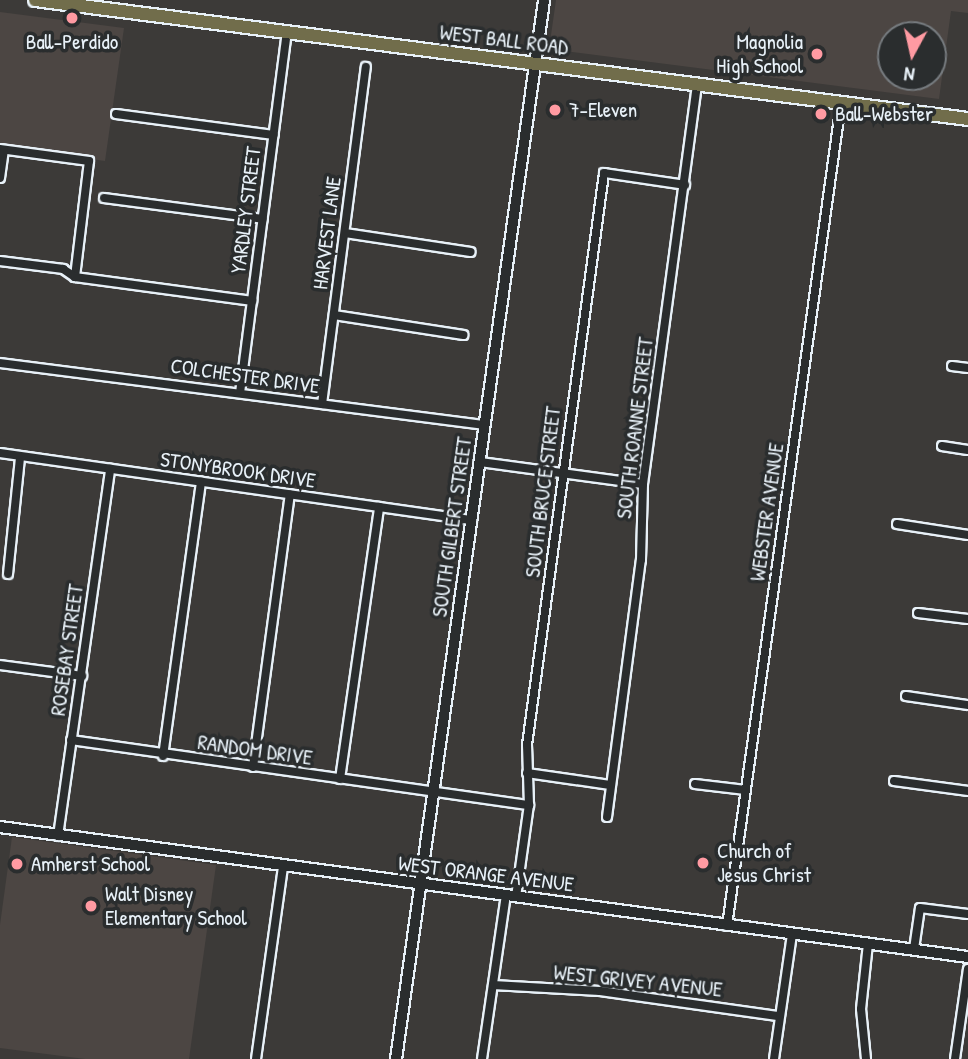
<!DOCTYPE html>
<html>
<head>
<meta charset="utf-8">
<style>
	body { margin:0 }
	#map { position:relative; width:968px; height:1059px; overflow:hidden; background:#3c3a38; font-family:"Patrick Hand",sans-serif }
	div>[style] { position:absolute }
	.built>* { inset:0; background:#4c4643 }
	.roads { filter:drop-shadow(2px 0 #e8f1f8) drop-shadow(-2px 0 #e8f1f8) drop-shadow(0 2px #e8f1f8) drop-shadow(0 -2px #e8f1f8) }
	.minor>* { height:8px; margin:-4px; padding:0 4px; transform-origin:4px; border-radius:4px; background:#2a2d2e }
	.tertiary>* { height:10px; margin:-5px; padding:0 5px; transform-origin:5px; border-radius:5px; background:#2a2d2e }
	.primary>* { height:12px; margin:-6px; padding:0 6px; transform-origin:6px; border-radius:6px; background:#716d4b }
	.dots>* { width:19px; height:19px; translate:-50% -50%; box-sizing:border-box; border:4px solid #2a2d2e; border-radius:50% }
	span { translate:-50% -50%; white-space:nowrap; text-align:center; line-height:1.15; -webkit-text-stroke:7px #2a2d2e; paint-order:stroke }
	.street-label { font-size:21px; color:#e8f1f8 }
	.poi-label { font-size:21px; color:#e8f1f8 }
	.right { translate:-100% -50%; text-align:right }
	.left { translate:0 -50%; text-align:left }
	.north { position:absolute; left:877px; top:21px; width:70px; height:70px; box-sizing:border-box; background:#2a2d2e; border:2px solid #767b7f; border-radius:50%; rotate:188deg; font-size:19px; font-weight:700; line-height:28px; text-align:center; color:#e8f1f8 }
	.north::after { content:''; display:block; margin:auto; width:24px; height:32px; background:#ff9aa2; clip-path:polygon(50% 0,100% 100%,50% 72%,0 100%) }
</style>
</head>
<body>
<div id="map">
	<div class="built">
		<div style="clip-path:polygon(evenodd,556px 0,968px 0,968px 13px,951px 11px,939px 99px,549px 49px,556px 0,891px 35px,933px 35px,933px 77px,891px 77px,891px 35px)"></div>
		<div style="clip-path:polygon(0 12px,124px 28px,105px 161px,0 146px)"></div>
		<div style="clip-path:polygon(12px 837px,216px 865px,189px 1059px,85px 1059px,0 1048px,0 925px)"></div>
	</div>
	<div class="roads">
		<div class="minor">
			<div style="left:116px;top:114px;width:159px;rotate:7.6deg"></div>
			<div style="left:0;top:149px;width:90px;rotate:7.7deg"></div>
			<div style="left:89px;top:161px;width:117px;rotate:96.9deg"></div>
			<div style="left:0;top:178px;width:28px;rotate:-82deg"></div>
			<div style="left:104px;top:198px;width:160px;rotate:7.5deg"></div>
			<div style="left:345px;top:233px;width:127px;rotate:8.6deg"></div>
			<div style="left:0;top:261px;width:64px;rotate:7.2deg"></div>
			<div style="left:63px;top:269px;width:14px;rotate:34deg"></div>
			<div style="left:75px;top:277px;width:179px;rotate:7.7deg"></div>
			<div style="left:334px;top:315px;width:131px;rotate:8.8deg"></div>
			<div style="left:0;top:363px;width:489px;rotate:7.3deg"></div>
			<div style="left:952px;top:366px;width:16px;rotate:7deg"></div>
			<div style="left:240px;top:393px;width:364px;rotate:-82.6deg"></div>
			<div style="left:322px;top:404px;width:340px;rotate:-82.6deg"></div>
			<div style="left:942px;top:446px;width:26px;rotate:9deg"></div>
			<div style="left:0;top:453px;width:477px;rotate:8.1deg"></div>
			<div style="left:480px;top:462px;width:164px;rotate:7.7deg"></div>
			<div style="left:897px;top:524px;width:72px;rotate:8.8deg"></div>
			<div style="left:8px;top:574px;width:117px;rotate:-84.1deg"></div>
			<div style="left:918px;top:613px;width:50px;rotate:6.8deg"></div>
			<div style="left:0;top:665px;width:83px;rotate:7.6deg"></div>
			<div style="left:906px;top:696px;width:63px;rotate:8.3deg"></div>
			<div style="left:71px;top:740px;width:463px;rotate:8.1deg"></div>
			<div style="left:163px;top:756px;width:277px;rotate:-82.1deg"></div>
			<div style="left:253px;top:767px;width:275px;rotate:-82.3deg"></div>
			<div style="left:527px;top:773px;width:84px;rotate:8.2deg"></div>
			<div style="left:340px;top:779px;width:275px;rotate:-81.8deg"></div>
			<div style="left:894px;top:781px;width:75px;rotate:7.7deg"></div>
			<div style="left:695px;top:784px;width:51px;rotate:6.7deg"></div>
			<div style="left:607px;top:817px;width:259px;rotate:-82.5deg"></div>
			<div style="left:641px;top:560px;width:76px;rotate:-88.5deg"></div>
			<div style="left:643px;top:484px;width:403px;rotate:-82.3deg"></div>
			<div style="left:58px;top:836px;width:371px;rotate:-81.9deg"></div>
			<div style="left:516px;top:897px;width:93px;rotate:-82deg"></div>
			<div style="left:529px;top:805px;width:60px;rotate:-91.9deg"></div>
			<div style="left:527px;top:745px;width:577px;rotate:-82.33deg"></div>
			<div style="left:604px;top:173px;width:82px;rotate:8.4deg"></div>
			<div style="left:727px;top:926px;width:831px;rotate:-82.11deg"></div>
			<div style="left:914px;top:949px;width:41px;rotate:-81.7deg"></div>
			<div style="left:920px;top:908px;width:48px;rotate:7.1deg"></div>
			<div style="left:493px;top:985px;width:107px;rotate:3.2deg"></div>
			<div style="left:600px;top:991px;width:181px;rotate:8deg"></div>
			<div style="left:256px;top:1059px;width:193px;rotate:-82deg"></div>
			<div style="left:482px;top:1059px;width:166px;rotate:-81.7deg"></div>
			<div style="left:774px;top:1059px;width:126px;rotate:-81.8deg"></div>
			<div style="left:866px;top:1059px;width:50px;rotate:-95.7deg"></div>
			<div style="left:861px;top:1009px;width:65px;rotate:-83.9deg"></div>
			<div style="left:955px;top:1059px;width:91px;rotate:-81.8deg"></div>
		</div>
		<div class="tertiary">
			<div style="left:0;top:827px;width:977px;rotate:7.65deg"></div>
			<div style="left:396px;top:1059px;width:1069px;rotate:-82.04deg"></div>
		</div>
		<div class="primary">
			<div style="left:35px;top:0;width:941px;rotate:7.27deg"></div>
		</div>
	</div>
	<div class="dots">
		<div style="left:72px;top:18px;background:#ff9aa2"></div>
		<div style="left:817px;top:54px;background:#ff9aa2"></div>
		<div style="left:555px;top:110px;background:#ff9aa2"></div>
		<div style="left:821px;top:114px;background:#ff9aa2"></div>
		<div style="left:703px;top:863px;background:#ff9aa2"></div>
		<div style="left:17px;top:864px;background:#ff9aa2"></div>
		<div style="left:91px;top:906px;background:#ff9aa2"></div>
	</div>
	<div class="street-label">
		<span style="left:504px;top:40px;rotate:7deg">WEST BALL ROAD</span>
		<span style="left:246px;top:210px;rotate:-83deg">YARDLEY STREET</span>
		<span style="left:327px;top:233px;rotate:-83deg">HARVEST LANE</span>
		<span style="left:245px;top:376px;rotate:8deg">COLCHESTER DRIVE</span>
		<span style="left:635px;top:428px;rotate:-83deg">SOUTH ROANNE STREET</span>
		<span style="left:238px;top:470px;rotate:8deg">STONYBROOK DRIVE</span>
		<span style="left:543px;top:492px;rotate:-83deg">SOUTH BRUCE STREET</span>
		<span style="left:767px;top:512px;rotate:-82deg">WEBSTER AVENUE</span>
		<span style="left:452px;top:527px;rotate:-82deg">SOUTH GILBERT STREET</span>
		<span style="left:67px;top:650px;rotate:-82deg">ROSEBAY STREET</span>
		<span style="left:255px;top:750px;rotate:8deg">RANDOM DRIVE</span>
		<span style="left:486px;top:874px;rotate:7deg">WEST ORANGE AVENUE</span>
		<span style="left:638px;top:981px;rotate:6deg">WEST GRIVEY AVENUE</span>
	</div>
	<div class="poi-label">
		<span style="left:72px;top:42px">Ball-Perdido</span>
		<span class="right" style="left:803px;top:54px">Magnolia<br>High School</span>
		<span class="left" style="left:569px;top:110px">7-Eleven</span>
		<span class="left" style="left:835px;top:114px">Ball-Webster</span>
		<span class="left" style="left:717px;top:863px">Church of<br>Jesus Christ</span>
		<span class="left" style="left:31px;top:864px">Amherst School</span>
		<span class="left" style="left:105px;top:906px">Walt Disney<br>Elementary School</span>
	</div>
	<div class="north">N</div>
</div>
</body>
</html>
